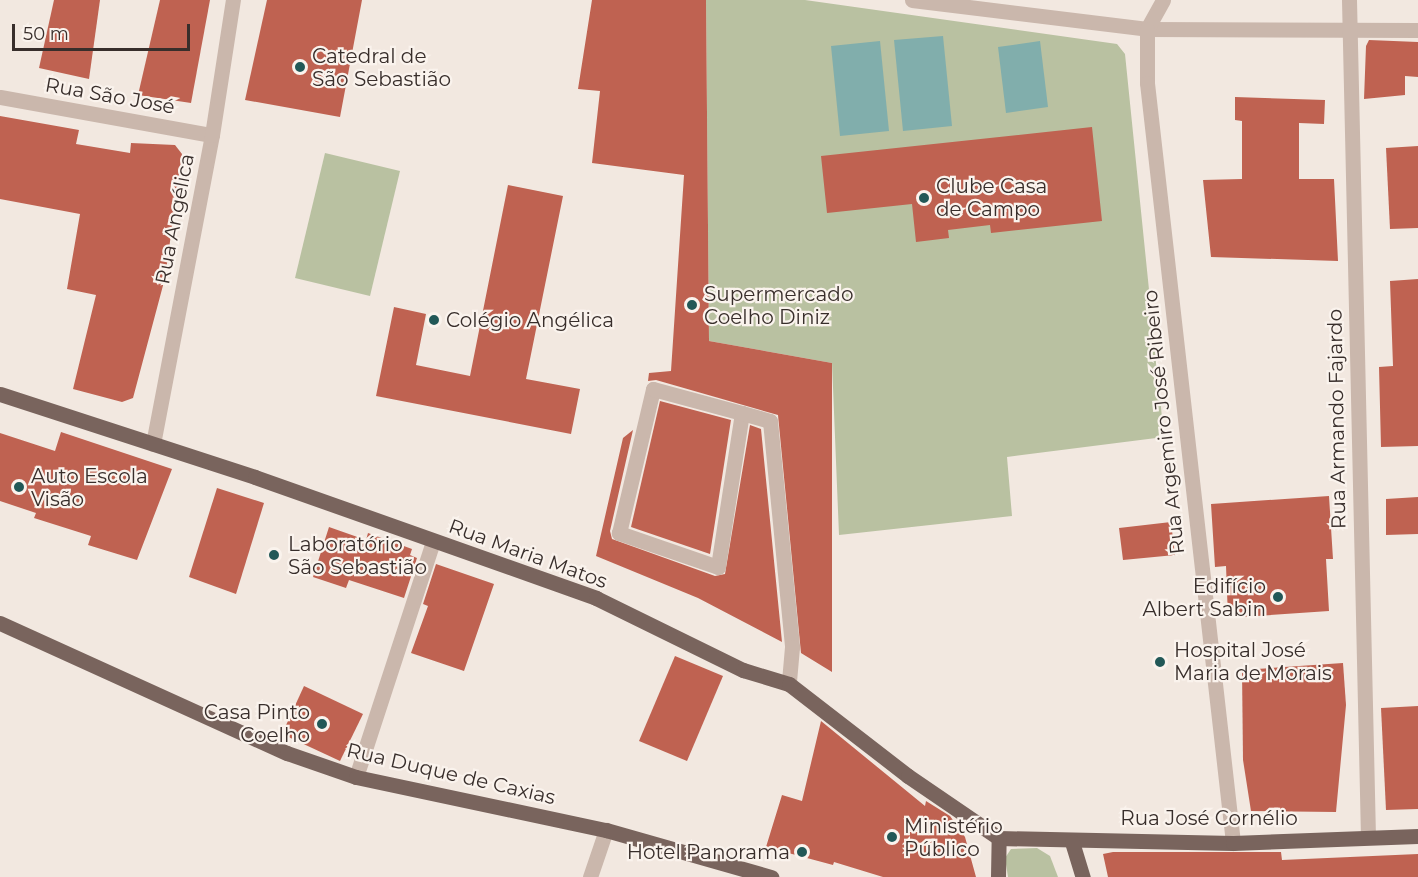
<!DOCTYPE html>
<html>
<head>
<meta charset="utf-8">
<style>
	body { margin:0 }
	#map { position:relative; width:1418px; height:877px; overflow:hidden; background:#f2e8e0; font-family:Montserrat,sans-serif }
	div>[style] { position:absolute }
	.green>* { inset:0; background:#b9c1a1 }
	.water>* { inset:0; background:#81aeac }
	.building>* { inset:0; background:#bf6251 }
	.minor>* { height:15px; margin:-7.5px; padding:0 7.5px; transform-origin:7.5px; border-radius:7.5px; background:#cab7ac }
	.major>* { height:15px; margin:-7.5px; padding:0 7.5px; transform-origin:7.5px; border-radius:7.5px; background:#79645d }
	.dots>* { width:16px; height:16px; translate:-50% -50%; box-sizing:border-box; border:3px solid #faf3ed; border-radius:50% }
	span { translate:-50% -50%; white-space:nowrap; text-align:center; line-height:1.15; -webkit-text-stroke:4.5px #faf3ed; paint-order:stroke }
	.poi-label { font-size:20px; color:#382e2b }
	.left { translate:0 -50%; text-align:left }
	.right { translate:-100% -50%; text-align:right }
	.street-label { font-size:20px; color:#382e2b }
	.scale { position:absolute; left:12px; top:24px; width:178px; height:27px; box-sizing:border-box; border:3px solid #382e2b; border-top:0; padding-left:8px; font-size:18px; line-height:21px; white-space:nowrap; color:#382e2b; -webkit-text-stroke:4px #faf3ed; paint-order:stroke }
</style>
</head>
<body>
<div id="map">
	<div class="green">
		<div style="clip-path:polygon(706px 0,805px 0,1117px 44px,1125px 54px,1164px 437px,1007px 457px,1012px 516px,839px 535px,832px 363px,709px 341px)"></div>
		<div style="clip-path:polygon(325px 153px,400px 171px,370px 296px,295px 278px)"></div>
		<div style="clip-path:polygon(1037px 848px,1050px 856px,1058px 877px,1008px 877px,1005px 858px,1011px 849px)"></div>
	</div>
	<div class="water">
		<div style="clip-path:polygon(943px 36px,952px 126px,903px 131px,894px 40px)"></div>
		<div style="clip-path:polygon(880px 41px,889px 131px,840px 136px,831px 46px)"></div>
		<div style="clip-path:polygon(1040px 41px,1048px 107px,1006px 113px,998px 47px)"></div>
	</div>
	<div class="building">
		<div style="clip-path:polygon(54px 0,100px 0,89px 79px,39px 68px)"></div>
		<div style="clip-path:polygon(160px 0,210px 0,191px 103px,138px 95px)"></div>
		<div style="clip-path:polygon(267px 0,362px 0,340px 117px,245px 100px)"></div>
		<div style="clip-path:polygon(592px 0,706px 0,709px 341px,832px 363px,832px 672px,801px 653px,778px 415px,656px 380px,648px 381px,649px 373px,671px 371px,684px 175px,592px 163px,600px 91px,578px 89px)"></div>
		<div style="clip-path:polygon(1369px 40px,1418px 42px,1418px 77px,1405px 76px,1405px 95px,1364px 99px,1366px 46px)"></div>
		<div style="clip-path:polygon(1235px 97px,1325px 100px,1324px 124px,1299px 123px,1299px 179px,1334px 179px,1338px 261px,1211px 257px,1203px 180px,1242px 179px,1242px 121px,1235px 120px)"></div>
		<div style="clip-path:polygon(0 116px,79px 130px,76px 144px,130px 153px,131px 143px,175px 145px,182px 154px,165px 278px,133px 398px,122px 402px,73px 389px,96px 295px,67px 289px,80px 214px,0 199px)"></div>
		<div style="clip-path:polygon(1092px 127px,1102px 221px,991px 233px,990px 225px,948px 230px,949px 238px,916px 242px,912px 204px,827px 213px,821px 156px)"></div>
		<div style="clip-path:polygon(1418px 146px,1418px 228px,1390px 229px,1386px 148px)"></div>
		<div style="clip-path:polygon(508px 185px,563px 196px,526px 379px,580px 389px,571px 434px,376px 396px,394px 307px,426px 314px,416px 365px,470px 376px)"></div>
		<div style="clip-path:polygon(1418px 279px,1418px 446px,1381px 447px,1379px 367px,1393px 366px,1390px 281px)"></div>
		<div style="clip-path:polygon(660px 401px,731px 420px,710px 554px,631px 527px)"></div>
		<div style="clip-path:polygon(750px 425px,761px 429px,782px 642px,698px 598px,596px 556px,623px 438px,633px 430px,610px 531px,612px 539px,715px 576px,725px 574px)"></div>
		<div style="clip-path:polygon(61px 432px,172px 469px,137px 560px,88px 545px,91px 536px,34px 518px,36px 513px,0 501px,0 433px,55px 451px)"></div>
		<div style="clip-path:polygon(217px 488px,264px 503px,236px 594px,189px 577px)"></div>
		<div style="clip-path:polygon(1329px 496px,1333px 559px,1326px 559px,1329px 611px,1228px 618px,1226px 566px,1215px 567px,1211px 504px)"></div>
		<div style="clip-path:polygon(1418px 497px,1418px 534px,1386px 535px,1386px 499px)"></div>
		<div style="clip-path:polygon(1171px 522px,1175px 555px,1123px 560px,1119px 528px)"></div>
		<div style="clip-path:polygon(329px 527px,366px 540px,368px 533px,412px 549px,410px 555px,417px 558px,404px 598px,349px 580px,346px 588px,313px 577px)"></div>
		<div style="clip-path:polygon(436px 564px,494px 584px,464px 671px,411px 653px,428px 606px,423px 604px)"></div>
		<div style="clip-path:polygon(675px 656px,723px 676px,687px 761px,639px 741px)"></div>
		<div style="clip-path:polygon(1343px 663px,1346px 705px,1336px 812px,1251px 811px,1243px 760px,1242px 670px)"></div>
		<div style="clip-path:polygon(304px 686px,363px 714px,340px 761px,282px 734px)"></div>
		<div style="clip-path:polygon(1418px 706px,1418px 809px,1386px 810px,1381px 708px)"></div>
		<div style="clip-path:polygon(821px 721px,925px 806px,926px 801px,950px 816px,965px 837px,976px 877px,883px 877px,834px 862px,833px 865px,766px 847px,782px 795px,802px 801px)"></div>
		<div style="clip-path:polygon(1113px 852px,1281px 852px,1282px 860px,1418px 854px,1418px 877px,1108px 877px,1103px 854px)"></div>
	</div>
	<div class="minor">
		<div style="left:912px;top:0;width:237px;rotate:7deg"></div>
		<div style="left:1147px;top:29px;width:271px;rotate:0.2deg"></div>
		<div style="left:1163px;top:0;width:33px;rotate:119deg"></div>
		<div style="left:1147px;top:29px;width:54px;rotate:90deg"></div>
		<div style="left:1147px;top:83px;width:765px;rotate:83.54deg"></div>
		<div style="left:1349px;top:0;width:837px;rotate:88.7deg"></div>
		<div style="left:0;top:97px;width:215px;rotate:10.2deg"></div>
		<div style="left:742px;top:413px;width:156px;rotate:98.9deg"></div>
		<div style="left:718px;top:567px;width:105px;rotate:-161deg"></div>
		<div style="left:619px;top:533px;width:148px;rotate:-76.7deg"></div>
		<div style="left:653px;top:389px;width:92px;rotate:15.1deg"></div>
		<div style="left:742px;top:413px;width:29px;rotate:16deg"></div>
		<div style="left:770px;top:421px;width:227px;rotate:84.4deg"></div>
		<div style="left:792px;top:647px;width:37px;rotate:95deg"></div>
		<div style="left:153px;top:444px;width:315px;rotate:-79.2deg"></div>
		<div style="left:212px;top:135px;width:137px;rotate:-81.2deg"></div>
		<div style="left:356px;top:777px;width:247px;rotate:-71.9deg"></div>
		<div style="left:590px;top:877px;width:50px;rotate:-71.2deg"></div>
	</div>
	<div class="major">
		<div style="left:0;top:394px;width:268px;rotate:18deg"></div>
		<div style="left:255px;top:477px;width:362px;rotate:19.5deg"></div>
		<div style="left:596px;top:598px;width:164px;rotate:26.1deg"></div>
		<div style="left:743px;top:670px;width:48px;rotate:16.9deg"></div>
		<div style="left:789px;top:684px;width:150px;rotate:37.7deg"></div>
		<div style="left:908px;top:776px;width:110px;rotate:34.3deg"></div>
		<div style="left:0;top:623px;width:315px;rotate:24.4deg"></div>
		<div style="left:287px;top:753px;width:73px;rotate:19.2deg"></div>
		<div style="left:356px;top:777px;width:256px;rotate:12deg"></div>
		<div style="left:606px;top:830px;width:172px;rotate:15.9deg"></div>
		<div style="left:999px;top:838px;width:234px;rotate:1.2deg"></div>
		<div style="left:1233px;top:843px;width:185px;rotate:-2.2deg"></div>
		<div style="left:1072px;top:842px;width:37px;rotate:73deg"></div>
		<div style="left:998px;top:877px;width:39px;rotate:-89deg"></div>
	</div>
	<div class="dots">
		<div style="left:300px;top:67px;background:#225857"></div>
		<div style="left:924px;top:198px;background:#225857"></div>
		<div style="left:692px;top:305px;background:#225857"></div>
		<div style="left:434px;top:320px;background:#225857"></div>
		<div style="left:19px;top:487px;background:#225857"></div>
		<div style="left:274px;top:555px;background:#225857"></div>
		<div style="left:1278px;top:597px;background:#225857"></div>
		<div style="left:1160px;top:662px;background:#225857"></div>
		<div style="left:322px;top:724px;background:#225857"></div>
		<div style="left:892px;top:837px;background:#225857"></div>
		<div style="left:802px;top:852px;background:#225857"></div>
	</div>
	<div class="poi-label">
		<span class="left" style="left:312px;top:68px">Catedral de<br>São Sebastião</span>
		<span class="left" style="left:936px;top:198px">Clube Casa<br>de Campo</span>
		<span class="left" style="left:704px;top:306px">Supermercado<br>Coelho Diniz</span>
		<span class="left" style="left:446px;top:320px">Colégio Angélica</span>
		<span class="left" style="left:31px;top:488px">Auto Escola<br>Visão</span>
		<span class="left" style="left:288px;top:556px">Laboratório<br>São Sebastião</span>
		<span class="right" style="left:1266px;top:598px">Edifício<br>Albert Sabin</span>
		<span class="left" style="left:1174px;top:662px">Hospital José<br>Maria de Morais</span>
		<span class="right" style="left:310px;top:724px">Casa Pinto<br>Coelho</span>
		<span class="left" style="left:904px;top:838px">Ministério<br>Público</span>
		<span class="right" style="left:790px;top:852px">Hotel Panorama</span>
	</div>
	<div class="street-label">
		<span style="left:110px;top:96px;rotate:10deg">Rua São José</span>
		<span style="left:175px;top:219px;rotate:-79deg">Rua Angélica</span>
		<span style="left:1337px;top:419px;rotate:-91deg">Rua Armando Fajardo</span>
		<span style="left:1164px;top:422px;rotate:-96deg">Rua Argemiro José Ribeiro</span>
		<span style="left:528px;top:554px;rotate:20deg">Rua Maria Matos</span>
		<span style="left:451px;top:774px;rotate:13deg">Rua Duque de Caxias</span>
		<span style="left:1209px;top:818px">Rua José Cornélio</span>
	</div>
	<div class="scale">50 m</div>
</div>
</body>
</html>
